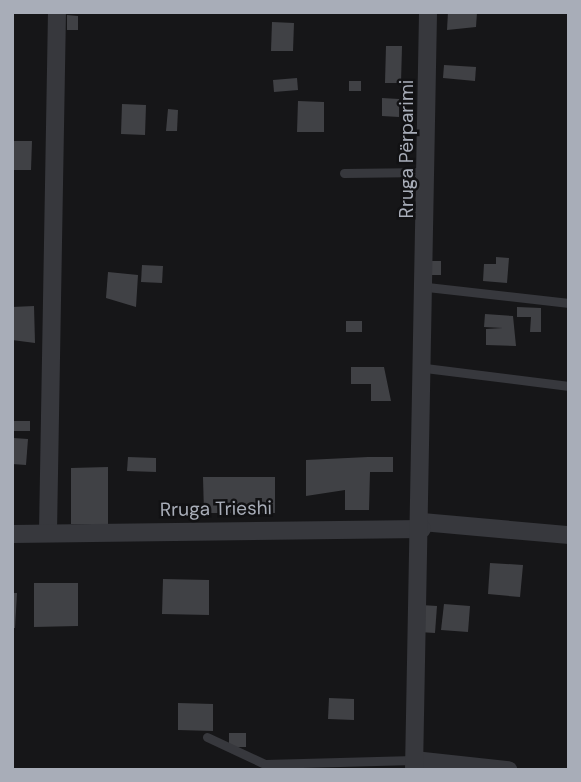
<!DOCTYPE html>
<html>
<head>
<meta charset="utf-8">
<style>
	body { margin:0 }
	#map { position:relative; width:581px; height:782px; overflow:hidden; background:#161618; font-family:"DM Sans",sans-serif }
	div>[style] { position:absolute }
	.building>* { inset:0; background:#404145 }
	.lane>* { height:9px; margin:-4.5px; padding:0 4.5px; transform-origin:4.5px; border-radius:4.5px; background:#37383d }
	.street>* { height:18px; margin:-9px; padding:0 9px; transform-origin:9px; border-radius:9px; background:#37383d }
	span { translate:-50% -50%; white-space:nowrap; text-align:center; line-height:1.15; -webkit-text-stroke:5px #111113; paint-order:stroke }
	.street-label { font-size:19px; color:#a8adb8 }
	.frame { position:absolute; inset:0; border:14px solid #a8adb8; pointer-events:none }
</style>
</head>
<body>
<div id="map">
	<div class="building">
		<div style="clip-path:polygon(448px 12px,477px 12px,476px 27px,447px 30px)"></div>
		<div style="clip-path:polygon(67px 15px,78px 16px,78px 30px,67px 30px)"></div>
		<div style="clip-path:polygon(272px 22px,294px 23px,293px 51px,271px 51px)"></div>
		<div style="clip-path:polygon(386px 46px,402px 46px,401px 83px,385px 83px)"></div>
		<div style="clip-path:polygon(444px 65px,476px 67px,475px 81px,443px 78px)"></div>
		<div style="clip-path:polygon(297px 78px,298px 90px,274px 92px,273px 80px)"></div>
		<div style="clip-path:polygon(349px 81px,361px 81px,361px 91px,349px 91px)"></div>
		<div style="clip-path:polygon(382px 98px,399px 99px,399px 117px,382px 116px)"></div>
		<div style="clip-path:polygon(298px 101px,324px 102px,324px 132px,297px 132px)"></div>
		<div style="clip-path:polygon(122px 104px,146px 105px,145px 135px,121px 134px)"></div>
		<div style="clip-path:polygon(168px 109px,178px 110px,177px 131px,166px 131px)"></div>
		<div style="clip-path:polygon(12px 141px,32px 141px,31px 170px,12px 170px)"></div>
		<div style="clip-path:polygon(496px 257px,509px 258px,507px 283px,483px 281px,484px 264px,496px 264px)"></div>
		<div style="clip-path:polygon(429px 261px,441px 261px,441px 275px,429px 275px)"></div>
		<div style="clip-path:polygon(142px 265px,163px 266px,162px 283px,141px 282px)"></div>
		<div style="clip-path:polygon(108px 272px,138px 275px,136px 307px,106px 298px)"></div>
		<div style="clip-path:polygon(34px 306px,35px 343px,12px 340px,12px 307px)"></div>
		<div style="clip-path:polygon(517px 307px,541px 308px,541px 332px,530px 332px,531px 317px,517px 317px)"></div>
		<div style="clip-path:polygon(485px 314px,513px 316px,516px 346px,486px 345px,486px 329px,503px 328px,484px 327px)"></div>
		<div style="clip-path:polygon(346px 321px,362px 321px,362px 332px,346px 332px)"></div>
		<div style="clip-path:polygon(351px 367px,384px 367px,391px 401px,371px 401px,371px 384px,351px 384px)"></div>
		<div style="clip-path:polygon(12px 421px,30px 421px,30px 431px,12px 431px)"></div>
		<div style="clip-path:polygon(13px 438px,28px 439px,26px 465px,12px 464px)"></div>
		<div style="clip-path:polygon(128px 457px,156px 458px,156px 472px,127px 471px)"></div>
		<div style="clip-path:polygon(368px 457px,393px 457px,393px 472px,370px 472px,369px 510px,345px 510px,345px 490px,306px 496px,306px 460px)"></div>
		<div style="clip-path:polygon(108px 467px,108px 524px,71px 524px,71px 468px)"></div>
		<div style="clip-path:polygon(203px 477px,275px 477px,275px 513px,204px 513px)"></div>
		<div style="clip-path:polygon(490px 563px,523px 565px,520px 597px,488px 594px)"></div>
		<div style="clip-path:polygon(163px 579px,209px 580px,209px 615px,162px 614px)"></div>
		<div style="clip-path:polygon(34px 583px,78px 583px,78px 626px,34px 627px)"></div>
		<div style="clip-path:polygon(12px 593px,17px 593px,15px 628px,12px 628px)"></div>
		<div style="clip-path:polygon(444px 604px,470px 606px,468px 632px,441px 630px)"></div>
		<div style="clip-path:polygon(421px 605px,437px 606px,435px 633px,419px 632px)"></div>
		<div style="clip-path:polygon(329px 698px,354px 699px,354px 720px,328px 719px)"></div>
		<div style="clip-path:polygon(178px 703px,213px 704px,213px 731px,178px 730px)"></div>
		<div style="clip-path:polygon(229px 733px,246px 733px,246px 747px,229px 747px)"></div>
	</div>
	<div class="lane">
		<div style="left:344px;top:173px;width:83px;rotate:-0.7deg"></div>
		<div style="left:427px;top:287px;width:143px;rotate:6.4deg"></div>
		<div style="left:425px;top:368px;width:145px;rotate:7.1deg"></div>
		<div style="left:207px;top:737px;width:64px;rotate:25deg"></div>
		<div style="left:265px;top:764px;width:149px;rotate:-1.5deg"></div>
	</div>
	<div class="street">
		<div style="left:422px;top:522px;width:148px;rotate:5.1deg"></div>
		<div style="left:48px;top:532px;width:520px;rotate:-89.01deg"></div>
		<div style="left:12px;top:534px;width:410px;rotate:-0.7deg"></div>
		<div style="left:414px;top:760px;width:95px;rotate:6.1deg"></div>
		<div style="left:414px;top:770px;width:758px;rotate:-88.94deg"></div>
	</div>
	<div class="street-label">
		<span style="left:407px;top:149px;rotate:-90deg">Rruga Përparimi</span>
		<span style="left:216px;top:509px;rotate:-1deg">Rruga Trieshi</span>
	</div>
	<div class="frame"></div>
</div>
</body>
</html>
